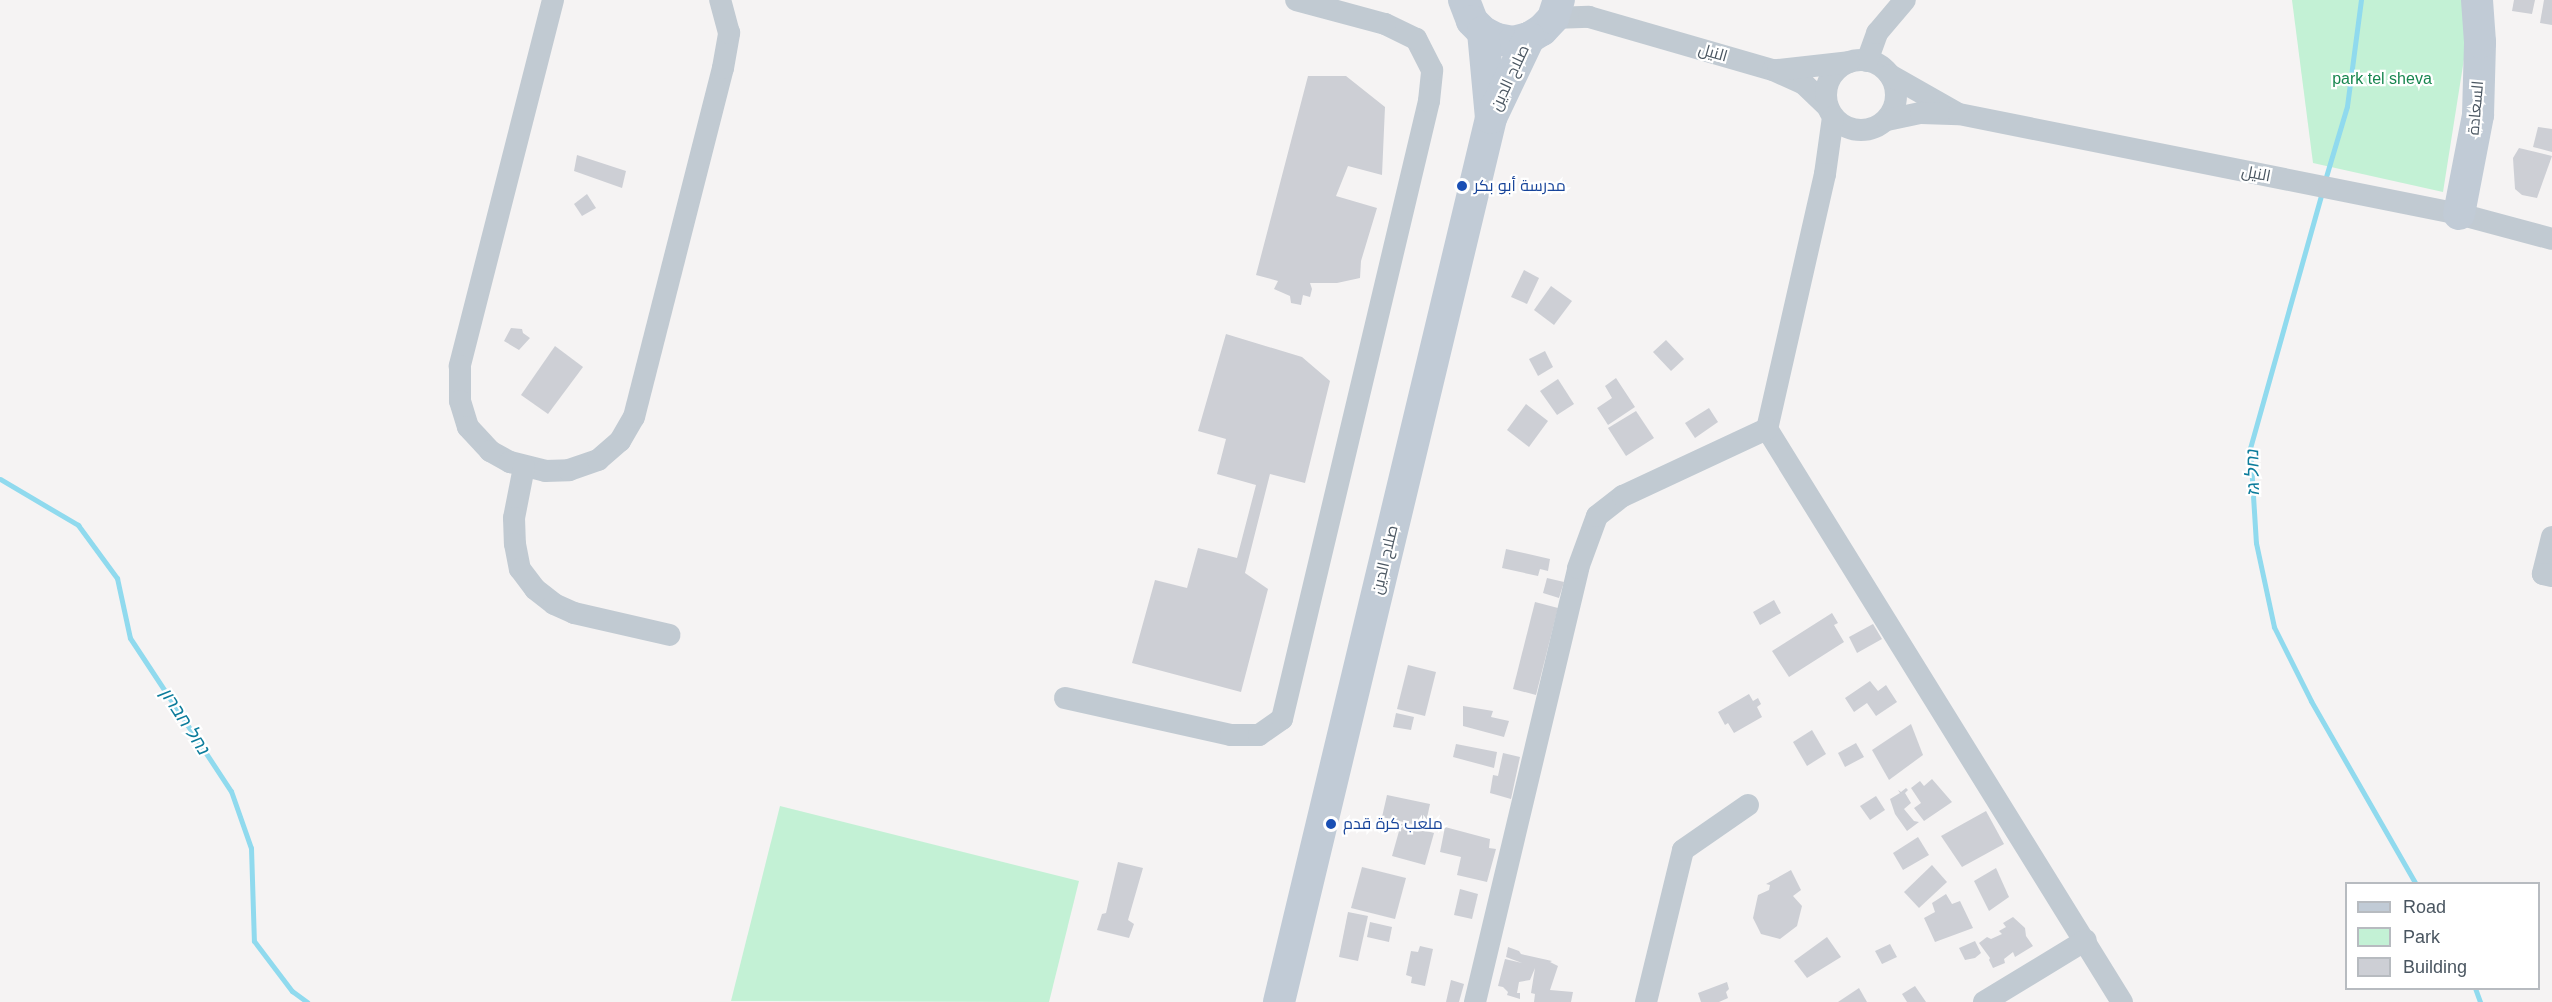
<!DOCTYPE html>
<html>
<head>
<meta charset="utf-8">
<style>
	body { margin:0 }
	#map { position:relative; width:2552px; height:1002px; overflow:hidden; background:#f5f3f3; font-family:Arial,Cairo,"Noto Sans Hebrew",sans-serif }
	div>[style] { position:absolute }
	.green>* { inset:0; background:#c3f1d5 }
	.stream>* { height:5px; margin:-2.5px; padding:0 2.5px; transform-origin:2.5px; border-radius:2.5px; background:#90daee }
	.building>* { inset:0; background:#cdcfd5 }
	.street>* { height:22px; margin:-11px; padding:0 11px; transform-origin:11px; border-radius:11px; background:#c1cad2 }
	.street>.ring { margin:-11px; padding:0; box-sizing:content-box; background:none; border:22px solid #c1cad2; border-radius:50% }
	.secondary>* { height:32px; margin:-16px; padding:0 16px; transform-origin:16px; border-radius:16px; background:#c1cbd6 }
	.dots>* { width:16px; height:16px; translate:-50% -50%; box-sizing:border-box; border:3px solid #fff; border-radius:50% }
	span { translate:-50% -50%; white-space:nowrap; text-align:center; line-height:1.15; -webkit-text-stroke:4.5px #fff; paint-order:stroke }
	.street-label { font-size:16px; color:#4a5661 }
	.park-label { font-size:16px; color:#17864f }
	.transit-label { font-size:16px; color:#164399 }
	.left { translate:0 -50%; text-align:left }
	.water-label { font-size:18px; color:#0c7c9b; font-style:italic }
	.legend { position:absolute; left:2345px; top:882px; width:195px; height:108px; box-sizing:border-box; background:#fff; border:2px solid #b7bbc0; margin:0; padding:8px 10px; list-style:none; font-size:18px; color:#4a5661 }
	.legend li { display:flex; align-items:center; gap:12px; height:30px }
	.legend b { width:30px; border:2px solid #b7bbc0 }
</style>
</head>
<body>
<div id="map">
	<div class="green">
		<div style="clip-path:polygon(2292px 0,2464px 0,2467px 40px,2443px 192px,2313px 163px)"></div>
		<div style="clip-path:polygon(780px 806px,1079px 881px,1049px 1002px,731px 1001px)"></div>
	</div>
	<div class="stream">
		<div style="left:2325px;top:180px;width:77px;rotate:-73.4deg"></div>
		<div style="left:2347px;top:106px;width:107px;rotate:-82.5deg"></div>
		<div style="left:2322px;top:192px;width:266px;rotate:105.7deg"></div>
		<div style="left:2250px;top:448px;width:95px;rotate:86.4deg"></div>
		<div style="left:2256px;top:543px;width:86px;rotate:77.9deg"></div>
		<div style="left:2274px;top:627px;width:83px;rotate:63.4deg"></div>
		<div style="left:2311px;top:701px;width:211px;rotate:60.2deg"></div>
		<div style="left:0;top:479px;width:91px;rotate:30.5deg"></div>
		<div style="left:78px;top:525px;width:66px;rotate:53.7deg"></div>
		<div style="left:117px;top:578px;width:61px;rotate:77.8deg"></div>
		<div style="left:130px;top:638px;width:183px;rotate:56.6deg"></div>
		<div style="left:231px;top:791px;width:60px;rotate:70.7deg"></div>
		<div style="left:251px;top:848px;width:93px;rotate:88.2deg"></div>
		<div style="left:254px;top:941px;width:63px;rotate:52.8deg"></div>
		<div style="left:292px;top:991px;width:19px;rotate:36deg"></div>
		<div style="left:2475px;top:988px;width:15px;rotate:70deg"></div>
	</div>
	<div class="building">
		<div style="clip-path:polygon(2514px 0,2535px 0,2532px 14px,2512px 11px)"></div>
		<div style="clip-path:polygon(2544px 0,2552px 0,2552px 25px,2540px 23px)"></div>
		<div style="clip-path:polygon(1308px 76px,1346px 76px,1385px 107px,1382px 175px,1348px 166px,1336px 196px,1377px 208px,1361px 261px,1360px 278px,1337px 283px,1310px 283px,1312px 289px,1310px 297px,1303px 295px,1301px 305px,1291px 303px,1290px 296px,1274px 289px,1278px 281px,1256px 275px)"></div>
		<div style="clip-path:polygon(2538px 127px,2552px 129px,2552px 152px,2533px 147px)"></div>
		<div style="clip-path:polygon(2519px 148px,2552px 156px,2537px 198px,2522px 195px,2515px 189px,2513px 158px)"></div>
		<div style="clip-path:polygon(577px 155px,626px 171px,622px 188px,574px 171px)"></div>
		<div style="clip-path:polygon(587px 194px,596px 208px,582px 216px,574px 204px)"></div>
		<div style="clip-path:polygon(1524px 270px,1539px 278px,1527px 304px,1511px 297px)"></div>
		<div style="clip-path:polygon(1551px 286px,1572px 301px,1554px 325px,1534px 310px)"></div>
		<div style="clip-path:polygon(511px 328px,522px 329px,523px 333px,530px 338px,519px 350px,504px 341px)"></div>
		<div style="clip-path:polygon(1226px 334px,1302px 357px,1330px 381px,1305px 483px,1270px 474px,1245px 573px,1268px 589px,1241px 692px,1132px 663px,1155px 580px,1187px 588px,1198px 548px,1237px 558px,1256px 485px,1217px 474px,1226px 439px,1198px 431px)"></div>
		<div style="clip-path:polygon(1666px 340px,1684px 359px,1671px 371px,1653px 352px)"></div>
		<div style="clip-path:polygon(555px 346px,583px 367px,548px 414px,521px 395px)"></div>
		<div style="clip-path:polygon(1545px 351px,1553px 367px,1538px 376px,1529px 359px)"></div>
		<div style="clip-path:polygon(1616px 378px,1635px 407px,1608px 425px,1597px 408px,1612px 398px,1605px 386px)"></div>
		<div style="clip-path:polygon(1558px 379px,1574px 404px,1557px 415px,1540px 391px)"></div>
		<div style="clip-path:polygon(1526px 404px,1548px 421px,1529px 447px,1507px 430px)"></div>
		<div style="clip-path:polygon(1709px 408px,1718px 422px,1695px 438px,1685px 423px)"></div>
		<div style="clip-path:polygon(1636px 411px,1654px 438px,1626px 456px,1608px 428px)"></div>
		<div style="clip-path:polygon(1506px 549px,1550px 559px,1548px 571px,1540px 569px,1538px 576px,1502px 568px)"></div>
		<div style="clip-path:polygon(1547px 578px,1564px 582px,1559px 598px,1543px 593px)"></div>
		<div style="clip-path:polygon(1774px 600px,1781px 613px,1760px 625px,1753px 612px)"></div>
		<div style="clip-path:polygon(1535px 602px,1558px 608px,1536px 695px,1513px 689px)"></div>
		<div style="clip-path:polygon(1832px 613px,1838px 623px,1834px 625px,1844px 642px,1789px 677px,1772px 651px)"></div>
		<div style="clip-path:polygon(1873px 624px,1882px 639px,1857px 653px,1849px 637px)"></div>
		<div style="clip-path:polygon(1408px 665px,1436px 672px,1425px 716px,1397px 709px)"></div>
		<div style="clip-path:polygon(1870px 681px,1878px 691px,1886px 685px,1897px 702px,1876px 716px,1867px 703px,1854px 712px,1845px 698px)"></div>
		<div style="clip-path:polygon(1749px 694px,1753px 701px,1758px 698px,1761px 704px,1757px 707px,1762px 717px,1734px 733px,1728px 723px,1725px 725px,1718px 712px)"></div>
		<div style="clip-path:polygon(1463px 706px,1493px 711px,1491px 717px,1509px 721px,1504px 737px,1463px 726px)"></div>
		<div style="clip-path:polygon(1396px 713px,1414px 717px,1411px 730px,1393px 727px)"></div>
		<div style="clip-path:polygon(1911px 724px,1923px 755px,1889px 780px,1872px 750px)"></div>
		<div style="clip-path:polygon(1812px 730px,1826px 754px,1807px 766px,1793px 742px)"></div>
		<div style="clip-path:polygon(1856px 743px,1864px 757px,1845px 767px,1838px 753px)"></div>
		<div style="clip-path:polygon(1456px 744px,1497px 752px,1494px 768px,1453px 757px)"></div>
		<div style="clip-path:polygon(1503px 753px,1520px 757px,1511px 799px,1490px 793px,1493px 775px,1498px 776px)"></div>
		<div style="clip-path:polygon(1932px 779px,1952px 802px,1924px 821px,1914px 808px,1921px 803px,1911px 788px,1920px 781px,1924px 786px)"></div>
		<div style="clip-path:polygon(1906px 788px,1908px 790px,1905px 793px,1911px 803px,1904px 809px,1914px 821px,1919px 822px,1907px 831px,1895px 814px,1890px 799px,1900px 793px,1898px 790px,1901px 792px)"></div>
		<div style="clip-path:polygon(1387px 795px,1430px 804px,1425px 827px,1382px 817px)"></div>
		<div style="clip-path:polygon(1876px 796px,1885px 810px,1870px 820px,1860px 806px)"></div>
		<div style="clip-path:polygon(1986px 811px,2004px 844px,1962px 867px,1941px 836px)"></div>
		<div style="clip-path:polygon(1401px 824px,1434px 833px,1425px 865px,1392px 856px)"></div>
		<div style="clip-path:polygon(1445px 827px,1490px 839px,1489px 848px,1496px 849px,1487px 882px,1457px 875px,1461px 857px,1440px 852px)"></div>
		<div style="clip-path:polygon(1918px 837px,1929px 855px,1903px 870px,1893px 853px)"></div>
		<div style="clip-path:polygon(1118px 862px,1143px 868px,1128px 920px,1134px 924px,1129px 938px,1097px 930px,1102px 914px,1106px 913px)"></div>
		<div style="clip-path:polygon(1932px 865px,1947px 882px,1919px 908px,1904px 892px)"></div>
		<div style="clip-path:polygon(1362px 867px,1406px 878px,1395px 919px,1351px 908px)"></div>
		<div style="clip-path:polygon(1996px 868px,2009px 897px,1989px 911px,1974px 881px)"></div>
		<div style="clip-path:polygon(1791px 870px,1801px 890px,1793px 896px,1802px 906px,1797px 926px,1780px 939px,1761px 934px,1753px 918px,1758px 895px,1769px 890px,1770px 885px,1766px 884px)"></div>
		<div style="clip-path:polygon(1460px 889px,1478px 894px,1472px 919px,1454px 915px)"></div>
		<div style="clip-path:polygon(1946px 894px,1952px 904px,1960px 901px,1973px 928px,1935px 942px,1924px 918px,1935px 912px,1932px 903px)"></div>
		<div style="clip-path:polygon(1348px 912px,1368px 916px,1358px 961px,1339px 957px)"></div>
		<div style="clip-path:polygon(2013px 917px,2025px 928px,2026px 936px,2033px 946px,2015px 957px,2013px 952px,2004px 959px,2005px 963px,1993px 968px,1989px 960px,1990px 958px,1979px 943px,1987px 937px,1991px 939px,2002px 934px,1999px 931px,2006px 927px,2003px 923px)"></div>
		<div style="clip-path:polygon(1370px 922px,1392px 927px,1389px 942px,1367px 937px)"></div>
		<div style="clip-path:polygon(1827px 937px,1841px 957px,1807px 978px,1794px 961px)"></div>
		<div style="clip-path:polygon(1975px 941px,1981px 953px,1975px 958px,1965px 960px,1959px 948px)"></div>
		<div style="clip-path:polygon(1890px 944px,1897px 957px,1882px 964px,1875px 951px)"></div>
		<div style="clip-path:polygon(1420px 946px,1433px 949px,1425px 986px,1411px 983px,1412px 977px,1406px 975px,1411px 951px,1418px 952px)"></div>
		<div style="clip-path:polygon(1508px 947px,1519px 951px,1521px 954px,1552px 961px,1550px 962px,1558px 966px,1550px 990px,1573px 992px,1571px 1002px,1534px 1002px,1535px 994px,1531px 993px,1535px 968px,1530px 980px,1519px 982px,1517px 993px,1520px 993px,1520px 999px,1507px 995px,1508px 992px,1503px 987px,1498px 986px,1505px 959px,1522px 963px,1506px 957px)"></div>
		<div style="clip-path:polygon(1451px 980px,1464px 984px,1459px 1002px,1446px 1002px)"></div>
		<div style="clip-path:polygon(1727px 982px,1729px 989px,1726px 992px,1728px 998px,1719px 1002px,1701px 1002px,1698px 993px)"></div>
		<div style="clip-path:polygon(1915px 986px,1926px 1002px,1907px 1002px,1902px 994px)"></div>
		<div style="clip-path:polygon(1859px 988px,1867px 1002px,1838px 1002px)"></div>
	</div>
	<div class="street">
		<div style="left:553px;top:0;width:378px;rotate:104.3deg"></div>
		<div style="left:460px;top:366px;width:35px;rotate:90deg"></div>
		<div style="left:460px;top:401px;width:27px;rotate:73deg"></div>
		<div style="left:468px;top:427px;width:33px;rotate:47deg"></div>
		<div style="left:490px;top:451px;width:23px;rotate:29deg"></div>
		<div style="left:510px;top:462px;width:36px;rotate:14deg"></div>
		<div style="left:545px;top:471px;width:24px;rotate:-2deg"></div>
		<div style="left:569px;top:470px;width:31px;rotate:-19deg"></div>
		<div style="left:598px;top:460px;width:29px;rotate:-41deg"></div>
		<div style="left:620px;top:441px;width:28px;rotate:-60deg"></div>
		<div style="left:634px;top:417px;width:360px;rotate:-75.7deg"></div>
		<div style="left:723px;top:68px;width:36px;rotate:-80deg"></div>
		<div style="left:729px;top:33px;width:34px;rotate:-105deg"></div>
		<div style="left:1553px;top:18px;width:36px;rotate:-2deg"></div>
		<div style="left:1589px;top:17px;width:191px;rotate:16.1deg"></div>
		<div style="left:1773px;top:70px;width:34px;rotate:24deg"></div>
		<div style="left:1804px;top:84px;width:33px;rotate:44deg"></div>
		<div class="ring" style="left:1826px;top:60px;width:48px;height:48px"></div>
		<div style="left:1867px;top:61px;width:30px;rotate:-70deg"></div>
		<div style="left:1877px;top:33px;width:43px;rotate:-49.7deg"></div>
		<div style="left:1778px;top:70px;width:71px;rotate:-6.4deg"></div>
		<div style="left:1890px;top:75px;width:75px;rotate:29.6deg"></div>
		<div style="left:1833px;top:117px;width:58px;rotate:98deg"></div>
		<div style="left:1825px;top:174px;width:262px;rotate:102.8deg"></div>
		<div style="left:1767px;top:429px;width:674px;rotate:58.22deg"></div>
		<div style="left:1887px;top:120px;width:35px;rotate:-12deg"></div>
		<div style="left:1921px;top:113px;width:38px;rotate:2deg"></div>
		<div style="left:1959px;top:114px;width:510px;rotate:11.31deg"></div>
		<div style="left:2459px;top:214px;width:96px;rotate:15deg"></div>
		<div style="left:524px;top:467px;width:52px;rotate:101.1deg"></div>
		<div style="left:514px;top:518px;width:26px;rotate:88deg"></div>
		<div style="left:515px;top:544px;width:25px;rotate:79deg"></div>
		<div style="left:520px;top:569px;width:25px;rotate:53deg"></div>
		<div style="left:535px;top:589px;width:24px;rotate:38deg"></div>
		<div style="left:554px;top:604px;width:22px;rotate:24deg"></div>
		<div style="left:574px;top:613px;width:98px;rotate:12.9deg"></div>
		<div style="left:2552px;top:537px;width:38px;rotate:104deg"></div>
		<div style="left:2543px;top:574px;width:9px;rotate:13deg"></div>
		<div style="left:1065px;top:698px;width:170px;rotate:12.6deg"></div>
		<div style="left:1231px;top:735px;width:28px"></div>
		<div style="left:1259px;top:735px;width:28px;rotate:-35deg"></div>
		<div style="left:1282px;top:719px;width:635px;rotate:-76.62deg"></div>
		<div style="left:1429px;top:101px;width:31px;rotate:-84deg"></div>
		<div style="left:1432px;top:70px;width:35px;rotate:-117deg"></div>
		<div style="left:1416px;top:39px;width:34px;rotate:-154deg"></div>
		<div style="left:1385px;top:24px;width:92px;rotate:-164.9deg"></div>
		<div style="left:1475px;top:1002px;width:446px;rotate:-76.6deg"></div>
		<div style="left:1578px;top:568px;width:55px;rotate:-69.9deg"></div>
		<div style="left:1597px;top:516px;width:33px;rotate:-38deg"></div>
		<div style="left:1623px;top:496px;width:159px;rotate:-25deg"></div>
		<div style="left:1646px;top:1002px;width:156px;rotate:-76.3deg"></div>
		<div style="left:1683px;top:850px;width:79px;rotate:-34.7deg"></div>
		<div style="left:1984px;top:1002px;width:119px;rotate:-31.3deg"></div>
	</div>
	<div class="secondary">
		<div style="left:1464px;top:0;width:22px;rotate:69deg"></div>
		<div style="left:1472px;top:21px;width:16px;rotate:45deg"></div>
		<div style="left:1483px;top:32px;width:16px;rotate:27deg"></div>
		<div style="left:1497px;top:39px;width:16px;rotate:11deg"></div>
		<div style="left:1513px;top:42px;width:16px;rotate:-14deg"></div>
		<div style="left:1529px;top:38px;width:15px;rotate:-32deg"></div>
		<div style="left:1542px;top:30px;width:16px;rotate:-47deg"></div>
		<div style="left:1553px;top:18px;width:19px;rotate:-72deg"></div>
		<div style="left:1483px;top:32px;width:86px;rotate:84.7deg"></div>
		<div style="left:2459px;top:214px;width:101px;rotate:-79.1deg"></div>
		<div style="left:2478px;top:115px;width:73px;rotate:-88.4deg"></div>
		<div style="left:2480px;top:42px;width:42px;rotate:-94.1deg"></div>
		<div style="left:1279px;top:1002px;width:909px;rotate:-76.51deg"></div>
		<div style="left:1491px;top:118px;width:89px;rotate:-64.6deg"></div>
	</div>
	<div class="dots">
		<div style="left:1462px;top:186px;background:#1a4fb4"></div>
		<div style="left:1331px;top:824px;background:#1a4fb4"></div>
	</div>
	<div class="street-label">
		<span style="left:1713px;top:53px;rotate:16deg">النيل</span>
		<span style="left:1510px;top:78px;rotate:-65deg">صلاح الدين</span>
		<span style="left:2476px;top:108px;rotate:-85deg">السعادة</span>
		<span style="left:2256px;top:174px;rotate:11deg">النيل</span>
		<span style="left:1385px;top:560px;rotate:-77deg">صلاح الدين</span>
	</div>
	<div class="park-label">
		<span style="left:2382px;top:79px">park tel sheva</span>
	</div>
	<div class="transit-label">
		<span class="left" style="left:1474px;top:186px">مدرسة أبو بكر</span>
		<span class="left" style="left:1343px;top:824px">ملعب كرة قدم</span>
	</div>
	<div class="water-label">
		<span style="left:2253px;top:472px;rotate:-91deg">נחל גז</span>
		<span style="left:185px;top:722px;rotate:57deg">נחל חברון</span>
	</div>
	<ul class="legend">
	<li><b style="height:8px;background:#c1cbd6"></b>Road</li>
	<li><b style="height:16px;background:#c3f1d5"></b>Park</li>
	<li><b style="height:16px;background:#cdcfd5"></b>Building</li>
	</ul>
</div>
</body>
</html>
